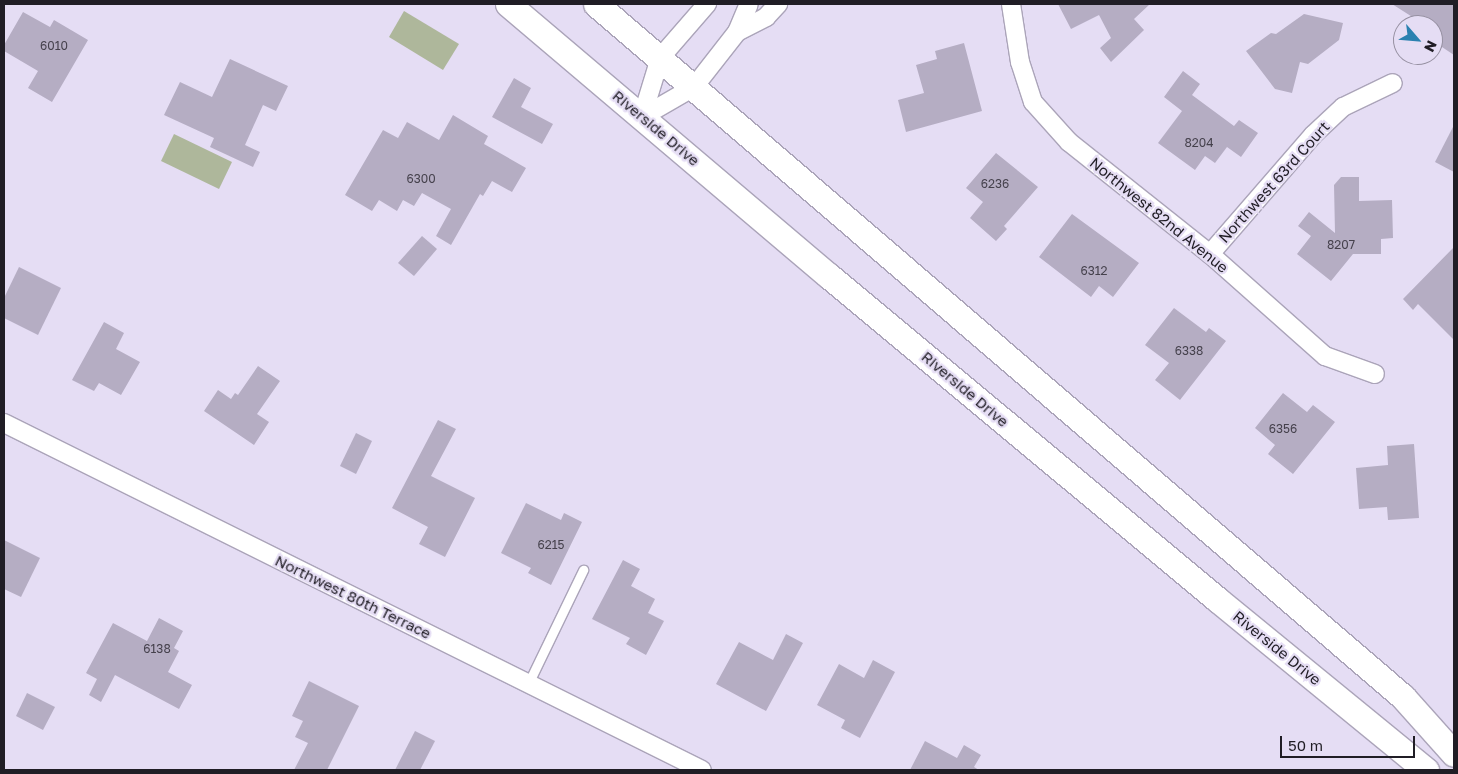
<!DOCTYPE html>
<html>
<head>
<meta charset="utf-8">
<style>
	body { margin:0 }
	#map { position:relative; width:1458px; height:774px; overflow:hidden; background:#e5ddf4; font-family:"Golos Text",sans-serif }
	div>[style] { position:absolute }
	.green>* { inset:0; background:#aeb79b }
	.building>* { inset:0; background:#b5adc3 }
	.roads { filter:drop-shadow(1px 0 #aba4b9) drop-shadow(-1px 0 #aba4b9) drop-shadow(0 1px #aba4b9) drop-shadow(0 -1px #aba4b9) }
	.lane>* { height:9px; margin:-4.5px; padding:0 4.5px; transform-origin:4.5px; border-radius:4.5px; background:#fff }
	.street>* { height:18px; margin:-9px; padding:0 9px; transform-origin:9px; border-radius:9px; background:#fff }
	.secondary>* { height:25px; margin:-12.5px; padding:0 12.5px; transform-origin:12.5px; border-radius:12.5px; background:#fff }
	span { translate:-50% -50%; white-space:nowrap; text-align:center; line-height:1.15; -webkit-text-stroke:4.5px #e5ddf4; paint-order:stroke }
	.number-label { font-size:12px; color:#45414c }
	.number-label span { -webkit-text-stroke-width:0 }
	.street-label { font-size:15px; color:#201d25 }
	.frame { position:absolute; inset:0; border:5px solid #201d25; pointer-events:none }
	.north { position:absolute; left:1393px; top:15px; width:50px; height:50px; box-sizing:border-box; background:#e5ddf4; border:1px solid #9690a1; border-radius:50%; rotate:117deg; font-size:14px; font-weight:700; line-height:20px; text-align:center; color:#201d25 }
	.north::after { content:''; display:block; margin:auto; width:18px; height:22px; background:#2b81b0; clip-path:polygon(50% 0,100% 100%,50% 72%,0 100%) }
	.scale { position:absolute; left:1280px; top:736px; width:135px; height:22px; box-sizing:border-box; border:2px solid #201d25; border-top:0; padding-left:6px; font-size:15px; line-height:18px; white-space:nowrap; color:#201d25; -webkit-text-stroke:4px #e5ddf4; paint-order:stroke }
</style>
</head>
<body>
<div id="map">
	<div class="green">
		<div style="clip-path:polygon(404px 11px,459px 44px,443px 70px,389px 37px)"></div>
		<div style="clip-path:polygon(174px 134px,232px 162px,219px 189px,161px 161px)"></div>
	</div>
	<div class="building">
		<div style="clip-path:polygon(1058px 4px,1150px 4px,1134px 19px,1144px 30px,1111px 62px,1100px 48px,1111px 38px,1099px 15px,1071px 29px)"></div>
		<div style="clip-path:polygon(1392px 4px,1454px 4px,1454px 55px,1433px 41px,1433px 25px,1425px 25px)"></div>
		<div style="clip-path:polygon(23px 12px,50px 27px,54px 20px,88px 40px,52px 102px,28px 88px,38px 71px,4px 51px,4px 45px)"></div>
		<div style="clip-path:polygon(1304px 14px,1343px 23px,1339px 40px,1308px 64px,1300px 62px,1292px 93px,1275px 89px,1246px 51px,1271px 33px,1276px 34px)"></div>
		<div style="clip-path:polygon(964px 43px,982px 111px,906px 132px,898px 100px,924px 93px,916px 65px,937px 59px,935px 51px)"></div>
		<div style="clip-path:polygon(230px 59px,288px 86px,276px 111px,263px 105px,245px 145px,260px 152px,253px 167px,210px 147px,214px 138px,164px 115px,180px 82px,212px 97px)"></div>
		<div style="clip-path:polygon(1183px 71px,1200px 84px,1192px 95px,1234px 126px,1239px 120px,1258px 133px,1241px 157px,1227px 147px,1215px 163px,1205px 156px,1195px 170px,1158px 143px,1182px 111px,1164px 97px)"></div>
		<div style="clip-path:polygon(514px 78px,531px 88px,521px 107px,553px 124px,542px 144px,492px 117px)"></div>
		<div style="clip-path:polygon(453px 115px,488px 136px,484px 144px,526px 168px,512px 192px,492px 181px,483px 196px,480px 194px,451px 245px,436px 236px,451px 209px,422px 193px,414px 206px,403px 200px,397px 211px,379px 200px,372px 211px,345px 195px,383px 130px,398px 138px,407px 122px,439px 140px)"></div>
		<div style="clip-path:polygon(1454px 125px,1454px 172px,1435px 162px)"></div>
		<div style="clip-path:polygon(996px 153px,1038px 187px,1004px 226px,1007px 229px,996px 241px,970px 218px,983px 202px,966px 188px)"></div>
		<div style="clip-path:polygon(1341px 177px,1359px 177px,1359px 201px,1392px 200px,1393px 238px,1381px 239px,1381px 254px,1353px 254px,1331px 281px,1297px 254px,1311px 236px,1298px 226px,1309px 212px,1335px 233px,1334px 185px)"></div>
		<div style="clip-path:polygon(1072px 214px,1139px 263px,1113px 297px,1099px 286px,1091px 297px,1039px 257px)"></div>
		<div style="clip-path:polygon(422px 236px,437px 249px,414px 276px,398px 263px)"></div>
		<div style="clip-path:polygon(1454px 247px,1454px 340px,1418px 304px,1413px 310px,1403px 299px)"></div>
		<div style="clip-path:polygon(19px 267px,61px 288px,38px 335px,4px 318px,4px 298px)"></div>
		<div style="clip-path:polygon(1174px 308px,1206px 332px,1209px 328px,1226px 341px,1180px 400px,1155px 380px,1169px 363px,1145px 345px)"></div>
		<div style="clip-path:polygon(104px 322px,124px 333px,116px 349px,140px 362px,121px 395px,99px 383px,94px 391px,72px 380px)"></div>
		<div style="clip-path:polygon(258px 366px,280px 381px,257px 414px,269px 422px,254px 445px,204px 411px,218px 390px,231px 399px,235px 393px,238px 395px)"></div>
		<div style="clip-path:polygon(1283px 393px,1307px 412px,1313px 405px,1335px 422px,1293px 474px,1268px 454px,1275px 445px,1255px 428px)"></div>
		<div style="clip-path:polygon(438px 420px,456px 429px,431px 476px,475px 498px,445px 557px,419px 544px,428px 527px,392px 508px)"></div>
		<div style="clip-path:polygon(356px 433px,372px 441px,356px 474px,340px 466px)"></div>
		<div style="clip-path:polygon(1414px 444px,1419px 518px,1388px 520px,1387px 507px,1359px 509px,1356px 468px,1388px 465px,1387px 446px)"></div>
		<div style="clip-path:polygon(526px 503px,561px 520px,564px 513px,582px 522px,551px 585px,528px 573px,531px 568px,501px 553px)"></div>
		<div style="clip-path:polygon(4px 540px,40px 558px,21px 597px,4px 589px)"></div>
		<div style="clip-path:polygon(623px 560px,640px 569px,631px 586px,655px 599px,648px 613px,664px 621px,646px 655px,626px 644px,630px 638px,592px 619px)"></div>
		<div style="clip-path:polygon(159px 618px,183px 631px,174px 648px,179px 651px,168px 672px,192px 685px,179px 709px,115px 675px,101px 702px,89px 695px,97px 679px,86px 673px,113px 623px,147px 641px)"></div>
		<div style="clip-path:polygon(786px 634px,803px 643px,766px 711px,716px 684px,739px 642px,773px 660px)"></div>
		<div style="clip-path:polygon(873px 660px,895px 672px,860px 738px,841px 728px,845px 720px,817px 705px,839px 664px,864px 678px)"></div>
		<div style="clip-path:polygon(309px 681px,359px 706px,327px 770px,294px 770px,308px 743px,295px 737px,303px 721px,292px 716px)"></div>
		<div style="clip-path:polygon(27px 693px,55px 707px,43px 730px,16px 716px)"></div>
		<div style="clip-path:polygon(415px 731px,435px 741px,420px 770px,395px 770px)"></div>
		<div style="clip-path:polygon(925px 741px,957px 758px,964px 745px,981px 755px,974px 767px,979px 770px,910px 770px)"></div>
	</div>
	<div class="roads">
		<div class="lane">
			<div style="left:528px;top:684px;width:127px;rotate:-64.2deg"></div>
		</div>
		<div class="street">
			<div style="left:1011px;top:4px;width:59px;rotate:81.2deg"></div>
			<div style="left:1020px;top:62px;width:42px;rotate:72deg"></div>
			<div style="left:1033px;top:102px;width:54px;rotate:48deg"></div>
			<div style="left:1069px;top:142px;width:180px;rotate:38.5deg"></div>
			<div style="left:1210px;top:254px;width:154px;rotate:41.6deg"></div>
			<div style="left:1325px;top:356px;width:53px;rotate:19.8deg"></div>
			<div style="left:737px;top:32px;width:33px;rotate:-27deg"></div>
			<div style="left:766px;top:17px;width:18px;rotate:-47deg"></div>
			<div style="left:642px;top:117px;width:60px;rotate:-30deg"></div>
			<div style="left:694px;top:87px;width:70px;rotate:-52deg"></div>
			<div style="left:737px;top:32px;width:30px;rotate:-67deg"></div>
			<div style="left:642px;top:117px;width:62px;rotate:-73deg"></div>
			<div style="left:660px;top:58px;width:72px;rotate:-49deg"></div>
			<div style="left:1210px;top:254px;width:157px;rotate:-49.1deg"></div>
			<div style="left:1313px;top:135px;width:41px;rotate:-43deg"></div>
			<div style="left:1343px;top:107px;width:55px;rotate:-25.6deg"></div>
			<div style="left:4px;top:423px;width:779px;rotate:26.43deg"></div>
		</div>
		<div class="secondary">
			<div style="left:508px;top:4px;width:421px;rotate:40.3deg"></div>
			<div style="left:829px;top:276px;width:506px;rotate:39.79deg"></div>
			<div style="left:1218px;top:600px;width:269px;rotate:39.3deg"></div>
			<div style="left:596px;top:4px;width:1064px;rotate:40.65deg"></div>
			<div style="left:1403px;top:697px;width:76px;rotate:48.2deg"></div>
		</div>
	</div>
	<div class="number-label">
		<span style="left:54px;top:46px">6010</span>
		<span style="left:1199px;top:143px">8204</span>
		<span style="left:421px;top:179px">6300</span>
		<span style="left:995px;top:184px">6236</span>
		<span style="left:1341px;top:245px">8207</span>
		<span style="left:1094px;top:271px">6312</span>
		<span style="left:1189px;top:351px">6338</span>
		<span style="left:1283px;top:429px">6356</span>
		<span style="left:551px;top:545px">6215</span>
		<span style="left:157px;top:649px">6138</span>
	</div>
	<div class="street-label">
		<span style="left:656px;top:128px;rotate:40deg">Riverside Drive</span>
		<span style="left:1274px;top:182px;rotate:-48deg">Northwest 63rd Court</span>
		<span style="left:1159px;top:215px;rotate:39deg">Northwest 82nd Avenue</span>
		<span style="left:965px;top:389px;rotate:40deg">Riverside Drive</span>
		<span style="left:353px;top:597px;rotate:26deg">Northwest 80th Terrace</span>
		<span style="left:1277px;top:648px;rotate:39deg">Riverside Drive</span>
	</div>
	<div class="frame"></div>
	<div class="north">N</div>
	<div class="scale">50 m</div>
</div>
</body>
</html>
